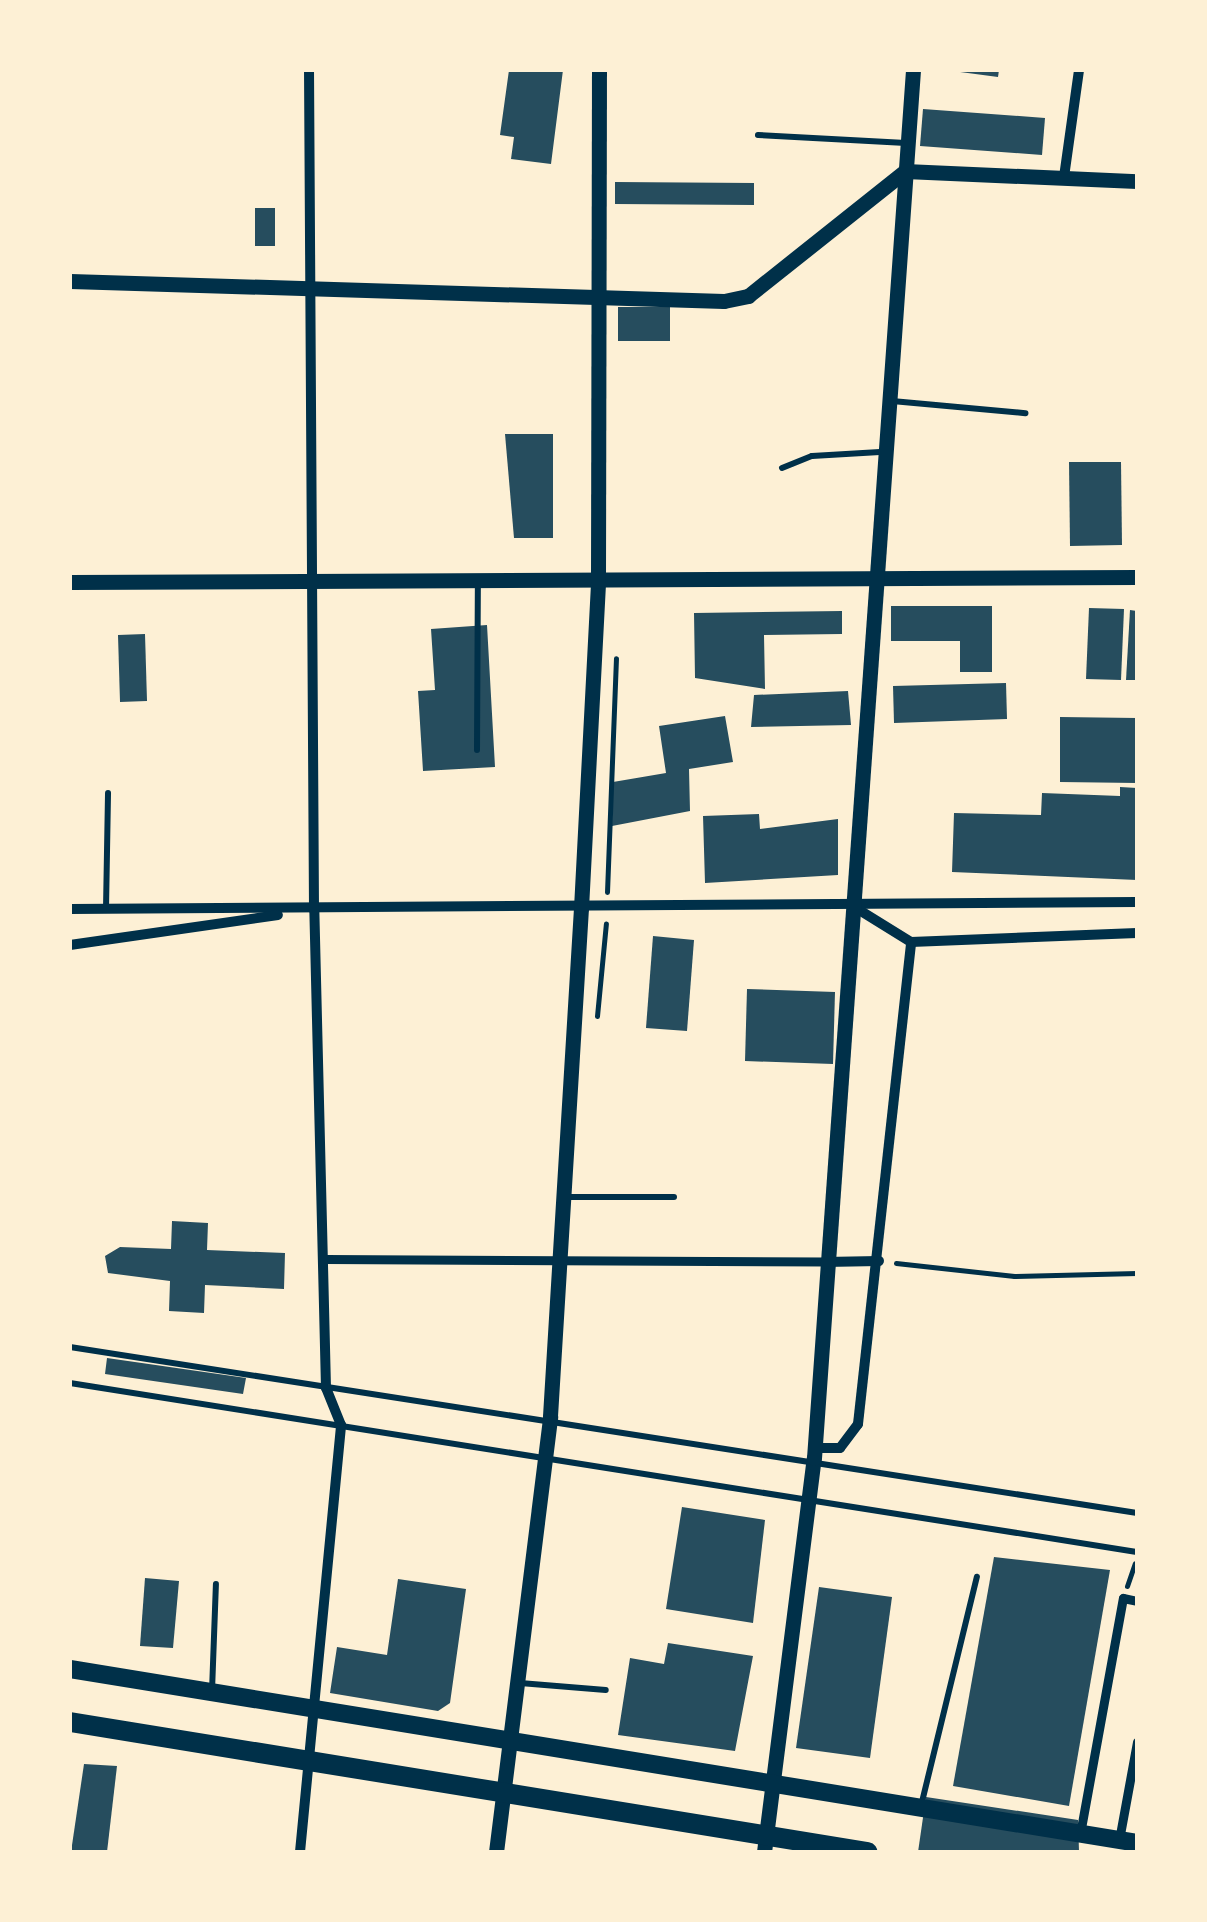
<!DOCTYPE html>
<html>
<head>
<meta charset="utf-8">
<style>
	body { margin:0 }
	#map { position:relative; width:1207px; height:1922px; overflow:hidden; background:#fdf0d5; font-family:"Golos Text",sans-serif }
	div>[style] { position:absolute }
	.building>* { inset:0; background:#264d5e }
	.path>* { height:5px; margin:-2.5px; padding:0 2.5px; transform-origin:2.5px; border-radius:2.5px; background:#003049 }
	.service>* { height:6px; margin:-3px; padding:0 3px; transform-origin:3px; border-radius:3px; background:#003049 }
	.pedestrian>* { height:9px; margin:-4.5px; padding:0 4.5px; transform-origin:4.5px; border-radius:4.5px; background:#003049 }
	.minor>* { height:10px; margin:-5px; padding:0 5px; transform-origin:5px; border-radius:5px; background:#003049 }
	.tertiary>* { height:15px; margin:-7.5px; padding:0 7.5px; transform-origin:7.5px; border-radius:7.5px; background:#003049 }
	.secondary>* { height:18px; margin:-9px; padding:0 9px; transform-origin:9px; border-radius:9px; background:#003049 }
	.primary>* { height:20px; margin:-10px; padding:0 10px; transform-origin:10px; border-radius:10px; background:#003049 }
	span { translate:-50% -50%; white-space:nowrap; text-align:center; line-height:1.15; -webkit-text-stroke:8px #fdf0d5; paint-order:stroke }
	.frame { position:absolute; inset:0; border:72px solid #fdf0d5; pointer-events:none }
</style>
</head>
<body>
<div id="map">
	<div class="building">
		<div style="clip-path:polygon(509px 70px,563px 70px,551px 164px,511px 159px,514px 137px,500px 135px)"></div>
		<div style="clip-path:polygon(945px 70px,999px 70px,998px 77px)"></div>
		<div style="clip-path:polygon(923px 109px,1045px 118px,1042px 155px,920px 146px)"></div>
		<div style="clip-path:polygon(615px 182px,754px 183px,754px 205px,615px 204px)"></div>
		<div style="clip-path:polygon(255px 208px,275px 208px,275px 246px,255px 246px)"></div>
		<div style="clip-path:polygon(618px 307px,670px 307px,670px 341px,618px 341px)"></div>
		<div style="clip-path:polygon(505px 434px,553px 434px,553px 538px,514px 538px)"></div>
		<div style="clip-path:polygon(1069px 462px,1121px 462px,1122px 545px,1070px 546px)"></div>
		<div style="clip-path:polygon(891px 606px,992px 606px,992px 672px,960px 672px,960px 641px,891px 641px)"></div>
		<div style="clip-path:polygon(1089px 608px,1124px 609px,1121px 680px,1086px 679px)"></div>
		<div style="clip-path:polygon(1130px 610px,1137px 611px,1137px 680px,1126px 680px)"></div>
		<div style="clip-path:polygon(842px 611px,842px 634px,764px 635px,765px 689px,695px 678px,694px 613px)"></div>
		<div style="clip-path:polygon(487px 625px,495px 767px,423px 771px,418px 691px,435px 690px,431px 629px)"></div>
		<div style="clip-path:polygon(145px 634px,147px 701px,120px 702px,118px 635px)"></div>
		<div style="clip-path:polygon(1006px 683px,1007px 719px,894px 723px,893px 686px)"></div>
		<div style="clip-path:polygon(848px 691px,851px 725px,751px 727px,754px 695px)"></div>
		<div style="clip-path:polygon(725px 716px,733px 762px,689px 769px,690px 811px,612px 826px,613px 782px,666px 773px,659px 726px)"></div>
		<div style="clip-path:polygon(1060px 717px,1137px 718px,1137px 783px,1060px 782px)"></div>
		<div style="clip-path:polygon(1120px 787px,1137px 788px,1137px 880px,952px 872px,954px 813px,1041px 815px,1042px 793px,1120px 796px)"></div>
		<div style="clip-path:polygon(759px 814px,760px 829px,838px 819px,838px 875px,705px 883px,703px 816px)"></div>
		<div style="clip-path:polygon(653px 936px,694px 940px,687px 1031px,646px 1028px)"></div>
		<div style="clip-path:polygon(747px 989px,835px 992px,833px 1064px,745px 1061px)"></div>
		<div style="clip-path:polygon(172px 1221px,208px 1223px,207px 1250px,285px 1253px,284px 1289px,205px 1285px,204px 1313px,169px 1311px,170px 1281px,108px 1273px,105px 1256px,120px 1247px,171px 1249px)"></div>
		<div style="clip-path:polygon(107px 1358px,246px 1378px,243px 1394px,105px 1374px)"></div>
		<div style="clip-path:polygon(682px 1507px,765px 1520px,753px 1623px,666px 1609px)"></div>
		<div style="clip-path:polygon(994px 1557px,1110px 1570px,1069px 1806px,953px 1786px)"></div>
		<div style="clip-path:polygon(145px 1578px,179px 1581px,173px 1648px,140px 1646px)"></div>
		<div style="clip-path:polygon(398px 1579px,466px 1589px,450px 1703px,438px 1711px,330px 1693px,337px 1647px,387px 1655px)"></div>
		<div style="clip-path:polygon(819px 1587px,892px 1597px,870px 1758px,796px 1748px)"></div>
		<div style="clip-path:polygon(668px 1643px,753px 1656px,735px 1751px,618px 1735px,630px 1658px,664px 1664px)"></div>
		<div style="clip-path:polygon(84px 1764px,117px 1766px,107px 1852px,71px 1852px)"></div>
		<div style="clip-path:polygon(926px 1797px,1078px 1820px,1079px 1852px,918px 1852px)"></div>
	</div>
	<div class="path">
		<div style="left:607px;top:892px;width:234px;rotate:-87.8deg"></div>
		<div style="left:597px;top:1016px;width:93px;rotate:-84.5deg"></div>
		<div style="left:896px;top:1263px;width:119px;rotate:6.3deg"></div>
		<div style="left:1014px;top:1276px;width:123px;rotate:-1.4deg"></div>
		<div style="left:1127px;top:1586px;width:24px;rotate:-71deg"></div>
	</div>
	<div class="service">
		<div style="left:758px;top:135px;width:148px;rotate:3.1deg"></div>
		<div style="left:892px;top:401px;width:134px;rotate:5.2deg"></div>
		<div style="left:782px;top:468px;width:32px;rotate:-22deg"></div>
		<div style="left:812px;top:456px;width:68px;rotate:-3.4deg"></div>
		<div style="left:477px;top:750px;width:168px;rotate:-89.7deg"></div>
		<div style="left:106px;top:909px;width:116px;rotate:-89deg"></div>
		<div style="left:565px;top:1197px;width:109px"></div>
		<div style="left:70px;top:1347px;width:1080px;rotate:8.84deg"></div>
		<div style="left:70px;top:1383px;width:1080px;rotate:9deg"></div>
		<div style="left:520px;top:1683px;width:86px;rotate:4.7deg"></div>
		<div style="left:212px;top:1691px;width:107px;rotate:-87.9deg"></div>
		<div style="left:921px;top:1806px;width:236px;rotate:-76.3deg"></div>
	</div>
	<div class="pedestrian">
		<div style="left:326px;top:1259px;width:499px;rotate:0.3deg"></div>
		<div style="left:1080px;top:1834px;width:240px;rotate:-79.7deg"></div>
		<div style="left:1123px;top:1598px;width:14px;rotate:12deg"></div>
		<div style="left:1119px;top:1840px;width:100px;rotate:-79.6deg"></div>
	</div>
	<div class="minor">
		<div style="left:1064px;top:177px;width:108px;rotate:-82deg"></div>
		<div style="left:856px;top:908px;width:65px;rotate:31.7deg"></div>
		<div style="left:911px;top:942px;width:226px;rotate:-2.3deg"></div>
		<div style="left:70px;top:909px;width:1067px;rotate:-0.38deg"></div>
		<div style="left:70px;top:945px;width:210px;rotate:-8.2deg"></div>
		<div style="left:825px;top:1262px;width:54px;rotate:-1.1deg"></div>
		<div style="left:814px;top:1448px;width:26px"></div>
		<div style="left:840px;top:1448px;width:30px;rotate:-53deg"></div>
		<div style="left:858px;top:1424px;width:485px;rotate:-83.7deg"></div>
		<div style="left:300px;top:1852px;width:429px;rotate:-84.5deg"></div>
		<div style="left:341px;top:1425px;width:40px;rotate:-112deg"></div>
		<div style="left:326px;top:1388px;width:478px;rotate:-91.4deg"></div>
		<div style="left:314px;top:910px;width:840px;rotate:-90.34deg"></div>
	</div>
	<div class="tertiary">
		<div style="left:70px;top:281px;width:654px;rotate:1.75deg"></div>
		<div style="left:724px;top:301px;width:25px;rotate:-12deg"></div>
		<div style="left:748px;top:296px;width:201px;rotate:-38.5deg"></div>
		<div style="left:905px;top:171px;width:232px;rotate:2.5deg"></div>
		<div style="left:70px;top:582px;width:1067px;rotate:-0.27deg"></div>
		<div style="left:496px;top:1852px;width:439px;rotate:-82.9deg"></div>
		<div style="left:550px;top:1416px;width:509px;rotate:-86.51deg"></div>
		<div style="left:581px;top:908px;width:327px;rotate:-87deg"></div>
		<div style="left:598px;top:581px;width:511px;rotate:-89.89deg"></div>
		<div style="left:764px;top:1852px;width:397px;rotate:-82.8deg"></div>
		<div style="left:814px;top:1458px;width:1392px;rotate:-85.92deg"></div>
	</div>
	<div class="secondary">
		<div style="left:70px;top:1669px;width:1081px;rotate:9.26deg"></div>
	</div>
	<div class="primary">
		<div style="left:70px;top:1722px;width:808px;rotate:9.26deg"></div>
	</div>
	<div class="frame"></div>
</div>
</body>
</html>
